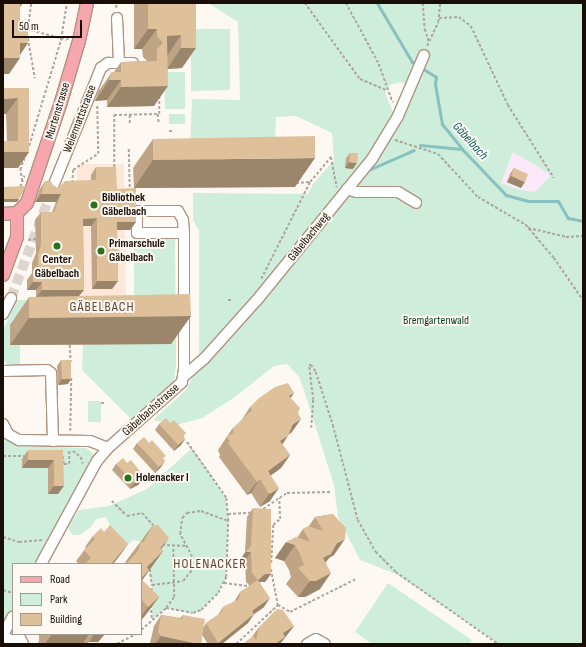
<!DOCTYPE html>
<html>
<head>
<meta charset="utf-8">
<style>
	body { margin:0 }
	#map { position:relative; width:586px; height:647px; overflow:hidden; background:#fef8f3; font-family:"Sofia Sans Condensed",sans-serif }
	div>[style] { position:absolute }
	.industrial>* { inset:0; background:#fbe8f9 }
	.built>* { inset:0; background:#fee7d8 }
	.green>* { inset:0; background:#ceedda }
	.stream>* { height:3px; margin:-1.5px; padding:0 1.5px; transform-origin:1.5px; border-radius:1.5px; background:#87c1c1 }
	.minor-tunnel>* { height:10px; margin-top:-5px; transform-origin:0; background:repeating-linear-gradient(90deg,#dcd5d0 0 10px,transparent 0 15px) }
	.path>* { height:1.5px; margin-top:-0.75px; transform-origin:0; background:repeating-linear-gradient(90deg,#ada5a0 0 3px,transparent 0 5px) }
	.roads { filter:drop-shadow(1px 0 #af9380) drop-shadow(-1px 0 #af9380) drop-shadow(0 1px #af9380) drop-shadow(0 -1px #af9380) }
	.minor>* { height:10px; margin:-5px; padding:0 5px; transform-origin:5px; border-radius:5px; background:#fff }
	.major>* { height:12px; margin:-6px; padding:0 6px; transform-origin:6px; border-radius:6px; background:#f8a6ad }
	.wall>* { inset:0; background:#bfa585 }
	.shaded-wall>* { inset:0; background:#9b866c }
	.building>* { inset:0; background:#dec09b }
	.dots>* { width:11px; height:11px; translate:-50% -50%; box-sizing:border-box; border:2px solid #fef8f3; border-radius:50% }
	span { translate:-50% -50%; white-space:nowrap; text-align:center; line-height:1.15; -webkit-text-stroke:4px #fef8f3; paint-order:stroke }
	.street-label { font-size:12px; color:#180e07 }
	.poi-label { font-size:12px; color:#180e07; font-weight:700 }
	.left { translate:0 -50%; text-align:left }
	.park-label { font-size:12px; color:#053e24 }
	.water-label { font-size:13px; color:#035b5c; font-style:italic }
	.quarter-label { font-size:14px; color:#5e4534; letter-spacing:1px }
	.frame { position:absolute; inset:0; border:4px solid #180e07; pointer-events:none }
	.legend { position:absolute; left:12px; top:563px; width:130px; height:72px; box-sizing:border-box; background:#fef8f3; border:1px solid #a29a95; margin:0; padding:5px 7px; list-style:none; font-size:12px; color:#180e07 }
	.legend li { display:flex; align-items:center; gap:8px; height:20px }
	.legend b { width:20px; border:1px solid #a29a95 }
	.scale { position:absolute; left:12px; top:20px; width:70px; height:18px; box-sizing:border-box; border:2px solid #180e07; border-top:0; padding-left:5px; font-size:12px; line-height:14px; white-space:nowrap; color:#180e07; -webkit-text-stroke:3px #fef8f3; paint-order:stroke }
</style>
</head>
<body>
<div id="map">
	<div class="industrial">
		<div style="clip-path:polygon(513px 152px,548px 173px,550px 176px,535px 192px,520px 190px,501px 183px)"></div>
	</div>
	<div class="built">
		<div style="clip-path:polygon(77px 164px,124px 164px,126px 297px,78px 297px)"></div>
	</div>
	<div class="green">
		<div style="clip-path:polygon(evenodd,208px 3px,583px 3px,583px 644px,499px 644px,396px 574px,360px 560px,338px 517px,334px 485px,300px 378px,287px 364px,274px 366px,235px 397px,202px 418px,176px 425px,153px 420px,186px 390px,194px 374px,259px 303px,369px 171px,396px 131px,415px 89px,402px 82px,390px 85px,385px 93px,394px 114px,368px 156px,265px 286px,202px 356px,199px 355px,199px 231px,193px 220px,193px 193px,308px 194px,313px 184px,334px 160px,332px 133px,296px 116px,276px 117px,275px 146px,190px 153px,192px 99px,240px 100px,238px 22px,208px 3px,513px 152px,548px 173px,550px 176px,535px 192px,520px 190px,501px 183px,513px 152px)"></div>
		<div style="clip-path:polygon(191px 29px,230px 29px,230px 90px,191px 91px)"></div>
		<div style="clip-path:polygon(164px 72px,185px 72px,185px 109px,165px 109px)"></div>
		<div style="clip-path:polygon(169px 114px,185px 114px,185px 124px,169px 124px)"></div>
		<div style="clip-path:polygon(134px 237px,175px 237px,176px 365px,174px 381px,169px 387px,131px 419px,82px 370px,83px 345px,134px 297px)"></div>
		<div style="clip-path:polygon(17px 300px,65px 300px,10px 345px,20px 345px,20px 364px,7px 364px,3px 359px,3px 330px)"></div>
		<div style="clip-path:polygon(88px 401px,101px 401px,101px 422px,88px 422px)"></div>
		<div style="clip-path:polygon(3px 433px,18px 446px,86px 448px,94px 454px,37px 564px,13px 564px,13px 608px,3px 623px)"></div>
		<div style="clip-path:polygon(192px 448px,226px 498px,228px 521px,226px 577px,218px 593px,201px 610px,193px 613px,166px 608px,152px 620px,152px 585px,142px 542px,133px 540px,121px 551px,106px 517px,96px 519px,91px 527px,80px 535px,73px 535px,68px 528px,79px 510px,109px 506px,147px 489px)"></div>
		<div style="clip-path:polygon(388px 583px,472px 640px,469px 644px,372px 644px,355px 632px)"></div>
	</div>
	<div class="stream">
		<div style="left:377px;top:3px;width:69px;rotate:59.3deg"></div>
		<div style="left:412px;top:62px;width:28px;rotate:32deg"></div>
		<div style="left:436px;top:77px;width:7px;rotate:98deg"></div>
		<div style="left:435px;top:84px;width:41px;rotate:80.1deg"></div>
		<div style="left:442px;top:124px;width:32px;rotate:51deg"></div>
		<div style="left:462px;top:149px;width:64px;rotate:46.3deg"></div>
		<div style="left:506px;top:195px;width:24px;rotate:15deg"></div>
		<div style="left:529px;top:201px;width:29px"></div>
		<div style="left:558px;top:201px;width:20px;rotate:60deg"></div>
		<div style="left:568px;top:218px;width:15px;rotate:11deg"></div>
		<div style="left:420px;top:145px;width:42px;rotate:5.4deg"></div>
		<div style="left:366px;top:171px;width:52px;rotate:-23.6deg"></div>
	</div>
	<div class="minor-tunnel">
		<div style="left:11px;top:298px;width:116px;rotate:-69.2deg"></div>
	</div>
	<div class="path">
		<div style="left:305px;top:3px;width:94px;rotate:54.1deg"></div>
		<div style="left:360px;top:79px;width:30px;rotate:23deg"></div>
		<div style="left:346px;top:3px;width:69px;rotate:61.6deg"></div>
		<div style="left:379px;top:64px;width:41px;rotate:70.3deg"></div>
		<div style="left:423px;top:3px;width:26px;rotate:86deg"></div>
		<div style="left:425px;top:29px;width:14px;rotate:73deg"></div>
		<div style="left:116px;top:8px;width:5px;rotate:-90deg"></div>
		<div style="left:439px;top:18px;width:20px;rotate:-3deg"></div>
		<div style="left:459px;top:17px;width:15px;rotate:37deg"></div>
		<div style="left:471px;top:26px;width:87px;rotate:64.9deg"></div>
		<div style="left:508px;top:105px;width:86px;rotate:57.8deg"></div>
		<div style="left:28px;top:27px;width:24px;rotate:-83deg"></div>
		<div style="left:27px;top:29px;width:41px;rotate:15.4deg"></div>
		<div style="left:67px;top:40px;width:4px;rotate:-76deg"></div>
		<div style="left:28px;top:38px;width:41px;rotate:80.1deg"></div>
		<div style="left:427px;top:46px;width:26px;rotate:-65deg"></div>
		<div style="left:438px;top:22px;width:19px;rotate:-84deg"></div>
		<div style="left:158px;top:114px;width:10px;rotate:84deg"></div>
		<div style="left:130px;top:115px;width:9px;rotate:90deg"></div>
		<div style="left:169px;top:131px;width:4px"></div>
		<div style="left:395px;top:140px;width:45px;rotate:18deg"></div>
		<div style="left:438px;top:154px;width:59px;rotate:47.1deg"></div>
		<div style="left:478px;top:197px;width:56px;rotate:30.3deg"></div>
		<div style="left:526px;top:225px;width:43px;rotate:49.7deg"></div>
		<div style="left:554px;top:258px;width:51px;rotate:55.4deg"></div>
		<div style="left:29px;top:146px;width:112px;rotate:-73.3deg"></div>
		<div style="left:61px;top:39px;width:36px;rotate:-81deg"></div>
		<div style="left:129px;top:149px;width:40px;rotate:88.6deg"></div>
		<div style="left:114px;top:167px;width:52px;rotate:-90deg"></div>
		<div style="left:114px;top:115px;width:45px;rotate:-1.3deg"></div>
		<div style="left:159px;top:114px;width:17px;rotate:-90deg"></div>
		<div style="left:73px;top:170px;width:30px;rotate:-33deg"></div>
		<div style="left:98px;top:154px;width:49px;rotate:-91.2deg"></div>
		<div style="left:22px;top:181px;width:11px;rotate:-100deg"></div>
		<div style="left:20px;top:170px;width:12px;rotate:-70deg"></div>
		<div style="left:72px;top:183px;width:14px;rotate:-86deg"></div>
		<div style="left:296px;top:183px;width:14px;rotate:-4deg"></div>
		<div style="left:20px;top:187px;width:12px;rotate:-70deg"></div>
		<div style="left:528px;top:228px;width:39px;rotate:13deg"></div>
		<div style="left:566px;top:237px;width:17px;rotate:-3deg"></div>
		<div style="left:28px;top:240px;width:8px;rotate:-7deg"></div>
		<div style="left:261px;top:279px;width:109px;rotate:-63.2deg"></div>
		<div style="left:310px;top:182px;width:33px;rotate:-50deg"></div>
		<div style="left:331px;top:157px;width:31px;rotate:79deg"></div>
		<div style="left:228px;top:300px;width:5px"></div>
		<div style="left:70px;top:345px;width:17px;rotate:87deg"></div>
		<div style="left:101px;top:403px;width:4px"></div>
		<div style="left:311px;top:428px;width:28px;rotate:-86deg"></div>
		<div style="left:313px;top:400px;width:35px;rotate:-97deg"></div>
		<div style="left:309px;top:365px;width:2px"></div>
		<div style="left:311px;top:365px;width:9px;rotate:54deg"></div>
		<div style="left:316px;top:372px;width:56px;rotate:72.2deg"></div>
		<div style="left:333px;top:425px;width:98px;rotate:75.3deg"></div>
		<div style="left:358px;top:520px;width:37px;rotate:61deg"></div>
		<div style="left:376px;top:552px;width:28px;rotate:45deg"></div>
		<div style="left:396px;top:572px;width:125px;rotate:35.2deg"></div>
		<div style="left:70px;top:431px;width:54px;rotate:-88.9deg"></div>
		<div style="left:73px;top:451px;width:10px;rotate:37deg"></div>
		<div style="left:81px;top:457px;width:7px;rotate:74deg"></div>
		<div style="left:3px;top:456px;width:22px"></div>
		<div style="left:63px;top:456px;width:8px;rotate:83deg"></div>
		<div style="left:64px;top:464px;width:5px"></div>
		<div style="left:69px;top:464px;width:13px;rotate:-90deg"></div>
		<div style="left:112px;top:501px;width:21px;rotate:45deg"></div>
		<div style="left:127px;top:516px;width:15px;rotate:-11deg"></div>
		<div style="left:142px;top:513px;width:18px;rotate:47deg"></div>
		<div style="left:263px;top:509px;width:29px;rotate:-34deg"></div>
		<div style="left:287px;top:493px;width:44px;rotate:-1.3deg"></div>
		<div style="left:228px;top:514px;width:22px;rotate:-3deg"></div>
		<div style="left:3px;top:537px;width:17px;rotate:17deg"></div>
		<div style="left:19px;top:542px;width:24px;rotate:-5deg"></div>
		<div style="left:162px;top:545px;width:24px;rotate:2deg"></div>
		<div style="left:271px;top:563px;width:38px;rotate:-87deg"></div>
		<div style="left:273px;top:525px;width:9px;rotate:-41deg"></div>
		<div style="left:280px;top:519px;width:21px;rotate:-93deg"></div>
		<div style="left:150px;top:569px;width:16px;rotate:83deg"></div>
		<div style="left:271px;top:569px;width:37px;rotate:79deg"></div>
		<div style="left:278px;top:605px;width:14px;rotate:30deg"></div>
		<div style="left:290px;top:612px;width:74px;rotate:-26.6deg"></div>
		<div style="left:224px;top:583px;width:26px;rotate:7deg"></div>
		<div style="left:3px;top:590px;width:10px;rotate:17deg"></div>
		<div style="left:151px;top:591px;width:6px;rotate:-81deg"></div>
		<div style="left:152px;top:585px;width:31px;rotate:-7deg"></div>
		<div style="left:183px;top:581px;width:13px;rotate:-51deg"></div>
		<div style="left:191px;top:571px;width:14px;rotate:-86deg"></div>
		<div style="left:192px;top:557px;width:26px;rotate:-118deg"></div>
		<div style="left:180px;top:534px;width:16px;rotate:-83deg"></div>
		<div style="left:182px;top:518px;width:7px;rotate:-45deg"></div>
		<div style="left:187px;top:513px;width:14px;rotate:-8deg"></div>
		<div style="left:201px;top:511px;width:29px;rotate:20deg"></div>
		<div style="left:151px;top:605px;width:14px;rotate:86deg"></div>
		<div style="left:166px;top:608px;width:14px;rotate:-54deg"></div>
		<div style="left:174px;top:597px;width:50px;rotate:-91.1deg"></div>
		<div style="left:141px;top:630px;width:33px;rotate:-41deg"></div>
		<div style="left:166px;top:608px;width:27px;rotate:10deg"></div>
		<div style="left:193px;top:613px;width:9px;rotate:-21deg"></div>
		<div style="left:201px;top:610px;width:24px;rotate:-45deg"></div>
		<div style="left:218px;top:593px;width:18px;rotate:-63deg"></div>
		<div style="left:226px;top:577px;width:56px;rotate:-88deg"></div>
		<div style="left:228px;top:521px;width:23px;rotate:-95deg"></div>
		<div style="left:226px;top:498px;width:70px;rotate:-125.1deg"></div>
		<div style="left:117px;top:644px;width:21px;rotate:-28deg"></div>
		<div style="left:236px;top:644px;width:57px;rotate:-42.9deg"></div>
	</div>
	<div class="roads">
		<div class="minor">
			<div style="left:117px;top:18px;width:44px;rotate:87.4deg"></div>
			<div style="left:52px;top:189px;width:131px;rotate:-68deg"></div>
			<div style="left:101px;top:68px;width:9px;rotate:-36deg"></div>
			<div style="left:108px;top:63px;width:25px"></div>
			<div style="left:347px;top:189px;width:9px;rotate:18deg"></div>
			<div style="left:356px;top:192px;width:42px"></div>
			<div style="left:398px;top:192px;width:21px;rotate:31deg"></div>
			<div style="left:137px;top:211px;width:41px"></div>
			<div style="left:178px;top:211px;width:10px;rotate:61deg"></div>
			<div style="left:183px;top:220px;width:13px;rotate:86deg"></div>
			<div style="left:184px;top:233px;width:47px;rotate:180deg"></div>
			<div style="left:137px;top:233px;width:22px;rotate:-90deg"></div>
			<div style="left:3px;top:314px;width:18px;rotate:-63deg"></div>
			<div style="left:3px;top:371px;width:44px;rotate:-1.3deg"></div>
			<div style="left:47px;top:370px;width:5px;rotate:37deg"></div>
			<div style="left:51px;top:373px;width:68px;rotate:88.3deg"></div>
			<div style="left:183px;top:377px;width:28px;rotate:-41deg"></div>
			<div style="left:204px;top:359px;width:79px;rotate:-48.1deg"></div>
			<div style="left:257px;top:300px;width:182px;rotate:-50.8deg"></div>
			<div style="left:372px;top:159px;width:50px;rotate:-58.8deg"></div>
			<div style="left:398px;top:116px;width:66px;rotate:-66.9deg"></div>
			<div style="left:3px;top:424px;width:11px;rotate:63deg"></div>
			<div style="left:8px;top:434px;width:13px;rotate:29deg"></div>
			<div style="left:19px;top:440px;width:71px;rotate:0.8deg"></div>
			<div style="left:90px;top:441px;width:19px;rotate:21deg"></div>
			<div style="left:41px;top:564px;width:117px;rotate:-61.5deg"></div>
			<div style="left:97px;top:461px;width:17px;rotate:-50deg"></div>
			<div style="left:108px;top:448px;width:99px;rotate:-41.7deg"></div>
			<div style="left:182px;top:382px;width:12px;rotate:-81deg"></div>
			<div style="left:184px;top:370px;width:137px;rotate:-90deg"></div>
			<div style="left:18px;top:634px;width:11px;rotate:63deg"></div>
			<div style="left:3px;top:635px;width:21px;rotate:-62deg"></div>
			<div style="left:3px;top:636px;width:17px;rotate:28deg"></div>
			<div style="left:307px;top:644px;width:10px;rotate:-29deg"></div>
			<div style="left:316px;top:639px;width:10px;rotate:29deg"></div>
		</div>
		<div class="major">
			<div style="left:3px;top:214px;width:14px;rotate:-4deg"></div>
			<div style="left:17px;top:213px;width:14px;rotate:-45deg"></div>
			<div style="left:27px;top:203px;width:107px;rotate:-71.4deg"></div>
			<div style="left:61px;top:102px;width:64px;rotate:-73.6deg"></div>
			<div style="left:79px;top:41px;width:39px;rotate:-78deg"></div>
			<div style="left:3px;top:275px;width:40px;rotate:-69.8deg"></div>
			<div style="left:17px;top:237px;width:24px;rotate:-90deg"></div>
		</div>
	</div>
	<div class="wall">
		<div style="clip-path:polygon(134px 3px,196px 3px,182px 68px,168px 69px,154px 106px,107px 107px,107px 100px,95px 101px,98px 92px,112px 72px,114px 72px,121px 62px,147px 61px,143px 57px,142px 49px,134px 49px)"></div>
		<div style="clip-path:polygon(3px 88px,29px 88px,29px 152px,18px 168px,7px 141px,6px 114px,3px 114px)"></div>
		<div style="clip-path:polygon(153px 139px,295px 187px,134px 188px,133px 168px)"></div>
		<div style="clip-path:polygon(350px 153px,353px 169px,345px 168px,346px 158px)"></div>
		<div style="clip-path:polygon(96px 167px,117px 189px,136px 222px,130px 230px,117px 230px,118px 281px,112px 289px,92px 289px,91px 226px,83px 226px,84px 290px,79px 296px,191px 316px,171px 344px,10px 345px,10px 325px,29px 297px,36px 297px,36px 290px,27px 290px,27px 280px,32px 273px,32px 263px,36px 253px,35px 220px,41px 212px,52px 212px,56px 202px,35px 202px,40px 189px,45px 181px,58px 188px,91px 181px,91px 175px)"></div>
		<div style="clip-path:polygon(514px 168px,521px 188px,507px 182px,510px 174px)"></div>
		<div style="clip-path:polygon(61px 360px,68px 384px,58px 385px,57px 366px)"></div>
		<div style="clip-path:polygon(294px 393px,290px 398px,292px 432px,288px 435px,282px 444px,290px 455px,281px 468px,271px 475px,270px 501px,260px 507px,251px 493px,247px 495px,219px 457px,220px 455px,218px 450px,232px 429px,241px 421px,250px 407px)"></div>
		<div style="clip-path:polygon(170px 423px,186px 433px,183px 436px,185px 439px,181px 445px,174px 451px,155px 430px,159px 424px)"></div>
		<div style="clip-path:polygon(137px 443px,161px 467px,155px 473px,133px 449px)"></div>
		<div style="clip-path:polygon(28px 450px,63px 450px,58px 494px,48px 494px,48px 468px,22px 468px,22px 459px)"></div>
		<div style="clip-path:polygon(127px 463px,142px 480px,138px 485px,130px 489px,112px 470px,116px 464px)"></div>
		<div style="clip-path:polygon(253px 508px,271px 574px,265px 582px,260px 582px,264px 607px,254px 614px,248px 623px,222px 644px,208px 644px,202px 635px,201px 644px,151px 644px,150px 643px,154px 626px,161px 615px,180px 618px,183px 615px,204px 627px,206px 623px,218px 615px,223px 607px,234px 602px,240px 592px,250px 586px,246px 582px,245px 560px,240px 560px,245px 552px,247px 517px)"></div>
		<div style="clip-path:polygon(333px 514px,334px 555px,329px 558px,325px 563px,320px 589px,305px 597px,298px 597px,286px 584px,291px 577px,289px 570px,284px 561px,275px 558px,297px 538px,303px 529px,309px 526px,315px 517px)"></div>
		<div style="clip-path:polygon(153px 525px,161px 549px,163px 551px,142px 580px,159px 597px,144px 617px,141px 620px,141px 564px,125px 564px,126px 561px)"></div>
		<div style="clip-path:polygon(104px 532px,128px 544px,120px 555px,113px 564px,79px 564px,76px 561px,86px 548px,85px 547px,93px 536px)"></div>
		<div style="clip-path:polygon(294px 626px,280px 644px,243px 644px,252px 637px,259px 627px)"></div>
		<div style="clip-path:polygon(39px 634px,105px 634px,98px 642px,89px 642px,87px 644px,84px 644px,83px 643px,63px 644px,37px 644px,39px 641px)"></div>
	</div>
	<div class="shaded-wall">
		<div style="clip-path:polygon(14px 3px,23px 3px,17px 11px)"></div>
		<div style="clip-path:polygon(148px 29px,157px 29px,142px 49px,134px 49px)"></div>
		<div style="clip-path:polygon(181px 35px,167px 56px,167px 36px)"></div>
		<div style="clip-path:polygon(20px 43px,28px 43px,18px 58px,20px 58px,9px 74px,3px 74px,3px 58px)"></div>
		<div style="clip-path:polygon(181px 48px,196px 48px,182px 68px,167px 69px)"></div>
		<div style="clip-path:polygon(109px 80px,121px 80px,107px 100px,95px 101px)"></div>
		<div style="clip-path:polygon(168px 86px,154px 106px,107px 107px,121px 87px)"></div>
		<div style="clip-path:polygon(18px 98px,6px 114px,3px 114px,3px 99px)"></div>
		<div style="clip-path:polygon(3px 152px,29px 152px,18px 168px,3px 168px)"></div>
		<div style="clip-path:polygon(315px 158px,295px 187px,134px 188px,153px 160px)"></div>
		<div style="clip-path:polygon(349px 162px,357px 163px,353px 169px,345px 168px)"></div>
		<div style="clip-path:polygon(511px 176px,525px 182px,521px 188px,507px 182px)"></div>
		<div style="clip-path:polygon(41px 194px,61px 194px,56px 202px,35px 202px)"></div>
		<div style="clip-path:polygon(3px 199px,19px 199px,17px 202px,3px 202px)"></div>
		<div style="clip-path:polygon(97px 218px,91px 226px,77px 226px,83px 219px)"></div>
		<div style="clip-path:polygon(117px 222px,136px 222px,130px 230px,111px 230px)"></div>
		<div style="clip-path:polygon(97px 281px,118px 281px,112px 289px,92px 289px)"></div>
		<div style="clip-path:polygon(33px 282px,42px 282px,36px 290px,27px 290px)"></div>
		<div style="clip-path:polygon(42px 290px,84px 290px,78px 297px,36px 298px)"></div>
		<div style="clip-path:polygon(191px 316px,171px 344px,10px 345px,29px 318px)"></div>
		<div style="clip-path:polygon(62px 379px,71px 379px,68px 384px,58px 385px)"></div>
		<div style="clip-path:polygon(294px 393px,285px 406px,289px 396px)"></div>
		<div style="clip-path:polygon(301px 419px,292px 432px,284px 438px,293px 424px)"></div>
		<div style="clip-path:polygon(288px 436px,279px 449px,280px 441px)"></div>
		<div style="clip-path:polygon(185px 439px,181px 445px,174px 451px,178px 445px)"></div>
		<div style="clip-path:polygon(290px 455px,281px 468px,262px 482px,268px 471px)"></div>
		<div style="clip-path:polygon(28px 460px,54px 460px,48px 468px,22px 468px)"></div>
		<div style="clip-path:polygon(165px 461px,161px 467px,155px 473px,159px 467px)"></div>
		<div style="clip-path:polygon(143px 475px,139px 481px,142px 480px,138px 485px,130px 489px,134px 483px)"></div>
		<div style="clip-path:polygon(260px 479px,251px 493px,247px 495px,257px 482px)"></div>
		<div style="clip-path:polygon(54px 486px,64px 486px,58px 494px,48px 494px)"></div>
		<div style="clip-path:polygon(279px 488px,270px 501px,260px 507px,269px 494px)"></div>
		<div style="clip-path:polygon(169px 538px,154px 559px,163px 551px,141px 582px,141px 575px,160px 548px)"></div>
		<div style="clip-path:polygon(345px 539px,334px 555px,329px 558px,320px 570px,323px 558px,337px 543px)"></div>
		<div style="clip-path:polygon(286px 542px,295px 545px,284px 561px,275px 558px)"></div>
		<div style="clip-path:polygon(128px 544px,120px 555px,113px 564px,111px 564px)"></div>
		<div style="clip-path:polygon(246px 552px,251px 552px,245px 560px,240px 560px)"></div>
		<div style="clip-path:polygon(331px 573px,320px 589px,305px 597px,298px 597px,310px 581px)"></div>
		<div style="clip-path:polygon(265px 574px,271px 574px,265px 582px,259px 582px,258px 580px)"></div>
		<div style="clip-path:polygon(159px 597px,144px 617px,141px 620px,141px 617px,148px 607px)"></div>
		<div style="clip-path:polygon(270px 598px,264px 607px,246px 620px,252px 611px)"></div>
		<div style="clip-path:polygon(254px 614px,248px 623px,222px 644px,217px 644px)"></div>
		<div style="clip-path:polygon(294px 626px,280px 644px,275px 644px,283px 633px)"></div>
		<div style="clip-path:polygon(52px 634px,89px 634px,83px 643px,63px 644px,45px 644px)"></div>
		<div style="clip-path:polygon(94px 634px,105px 634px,98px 642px,89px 642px)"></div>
		<div style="clip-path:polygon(161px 636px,194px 643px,193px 644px,155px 644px)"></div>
	</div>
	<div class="building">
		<div style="clip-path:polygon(3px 3px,20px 3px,20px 25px,28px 25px,28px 43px,20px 43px,20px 58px,3px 58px)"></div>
		<div style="clip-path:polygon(148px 3px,196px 3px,196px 48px,181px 48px,181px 35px,167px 36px,168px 86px,121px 87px,121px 80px,109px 80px,112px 72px,121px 72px,121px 62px,157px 61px,157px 49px,163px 43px,157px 36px,157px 29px,148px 29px)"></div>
		<div style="clip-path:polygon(3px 88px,29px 88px,29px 152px,3px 152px,3px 141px,18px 141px,18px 98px,3px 99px)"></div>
		<div style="clip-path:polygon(315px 136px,315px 158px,153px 160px,153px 139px)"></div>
		<div style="clip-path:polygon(350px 153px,358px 153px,357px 163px,349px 162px)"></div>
		<div style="clip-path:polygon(96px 167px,116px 167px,117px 189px,136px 188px,136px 222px,117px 222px,118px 281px,97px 281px,97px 218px,83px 219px,84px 290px,42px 290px,42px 282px,33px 282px,33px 272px,38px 272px,38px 255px,41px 245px,41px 212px,54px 212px,61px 194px,41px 194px,45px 181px,51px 181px,53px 185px,58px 188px,65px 181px,96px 180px)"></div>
		<div style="clip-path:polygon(514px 168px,528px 174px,525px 182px,511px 176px)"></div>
		<div style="clip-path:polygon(26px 186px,19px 199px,3px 199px,3px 187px)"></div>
		<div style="clip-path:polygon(190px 294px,191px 316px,29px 318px,29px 297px)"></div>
		<div style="clip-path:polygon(61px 360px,71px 360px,71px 379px,62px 379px)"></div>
		<div style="clip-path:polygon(288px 383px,294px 393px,289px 396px,300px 408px,298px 413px,301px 419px,293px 424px,288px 436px,280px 441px,290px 455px,268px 471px,279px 488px,269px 494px,260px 479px,257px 482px,228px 443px,230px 442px,227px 437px,234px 432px,232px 429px,252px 410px,250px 407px,259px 398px,275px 387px)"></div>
		<div style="clip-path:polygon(166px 418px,170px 423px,174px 420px,186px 433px,182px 436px,185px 439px,178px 445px,159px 424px)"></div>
		<div style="clip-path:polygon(144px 437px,149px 443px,152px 440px,166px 456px,163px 458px,165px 461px,159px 467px,137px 443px)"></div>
		<div style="clip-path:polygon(28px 450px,63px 450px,64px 486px,54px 486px,54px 460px,28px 460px)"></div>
		<div style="clip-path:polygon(123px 458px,127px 463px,131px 460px,143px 475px,140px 477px,142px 480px,134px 483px,116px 464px)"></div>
		<div style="clip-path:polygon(253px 508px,271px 509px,271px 574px,265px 574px,258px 580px,252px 573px,251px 552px,246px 552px,251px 546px)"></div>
		<div style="clip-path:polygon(333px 514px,346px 528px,345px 539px,337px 543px,331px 554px,323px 558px,331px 573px,316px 581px,310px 581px,298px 568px,304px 565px,300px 554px,295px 545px,286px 542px,296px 537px,310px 542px,303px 529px,308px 526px,323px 531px,315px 517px)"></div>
		<div style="clip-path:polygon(110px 525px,128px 544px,111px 564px,85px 564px,91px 558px,84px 550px,95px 539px,93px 536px,101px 528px,104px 532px)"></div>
		<div style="clip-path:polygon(153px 525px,158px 525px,169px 538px,160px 548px,163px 551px,147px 567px,149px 570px,141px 579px,159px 597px,148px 607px,141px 599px,141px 564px,127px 564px,127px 563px,138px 551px,141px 541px,143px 543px)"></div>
		<div style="clip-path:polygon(258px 580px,270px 598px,252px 611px,254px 614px,218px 643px,206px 623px,222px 612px,223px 607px,239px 599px,240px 592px)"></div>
		<div style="clip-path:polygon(277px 609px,283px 610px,294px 626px,283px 633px,285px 637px,275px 644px,243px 644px,253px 636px,256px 640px,259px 627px)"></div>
		<div style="clip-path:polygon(161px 615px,182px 619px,183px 615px,205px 619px,201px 644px,192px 644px,194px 643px,161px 636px,158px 632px)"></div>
	</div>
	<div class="dots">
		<div style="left:94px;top:205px;background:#267319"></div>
		<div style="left:57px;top:246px;background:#267319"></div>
		<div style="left:101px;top:251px;background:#267319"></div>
		<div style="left:128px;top:478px;background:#267319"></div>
	</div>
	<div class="street-label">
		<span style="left:58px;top:111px;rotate:-73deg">Murtenstrasse</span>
		<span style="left:80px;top:119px;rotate:-69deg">Weiermattstrasse</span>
		<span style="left:309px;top:237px;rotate:-51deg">Gäbelbachweg</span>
		<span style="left:151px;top:410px;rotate:-42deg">Gäbelbachstrasse</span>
	</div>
	<div class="poi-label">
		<span class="left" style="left:102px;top:205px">Bibliothek<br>Gäbelbach</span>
		<span class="left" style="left:109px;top:251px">Primarschule<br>Gäbelbach</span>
		<span style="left:57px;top:267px">Center<br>Gäbelbach</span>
		<span class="left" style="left:136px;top:478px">Holenacker I</span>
	</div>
	<div class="park-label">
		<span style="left:436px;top:321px">Bremgartenwald</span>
	</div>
	<div class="water-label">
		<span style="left:470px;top:141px;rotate:48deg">Gäbelbach</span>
	</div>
	<div class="quarter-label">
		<span style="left:102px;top:307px">GÄBELBACH</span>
		<span style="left:210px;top:564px">HOLENACKER</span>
	</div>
	<div class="frame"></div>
	<ul class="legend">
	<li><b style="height:5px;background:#f8a6ad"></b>Road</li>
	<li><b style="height:11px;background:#ceedda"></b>Park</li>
	<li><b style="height:11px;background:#dec09b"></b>Building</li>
	</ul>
	<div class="scale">50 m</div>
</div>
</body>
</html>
